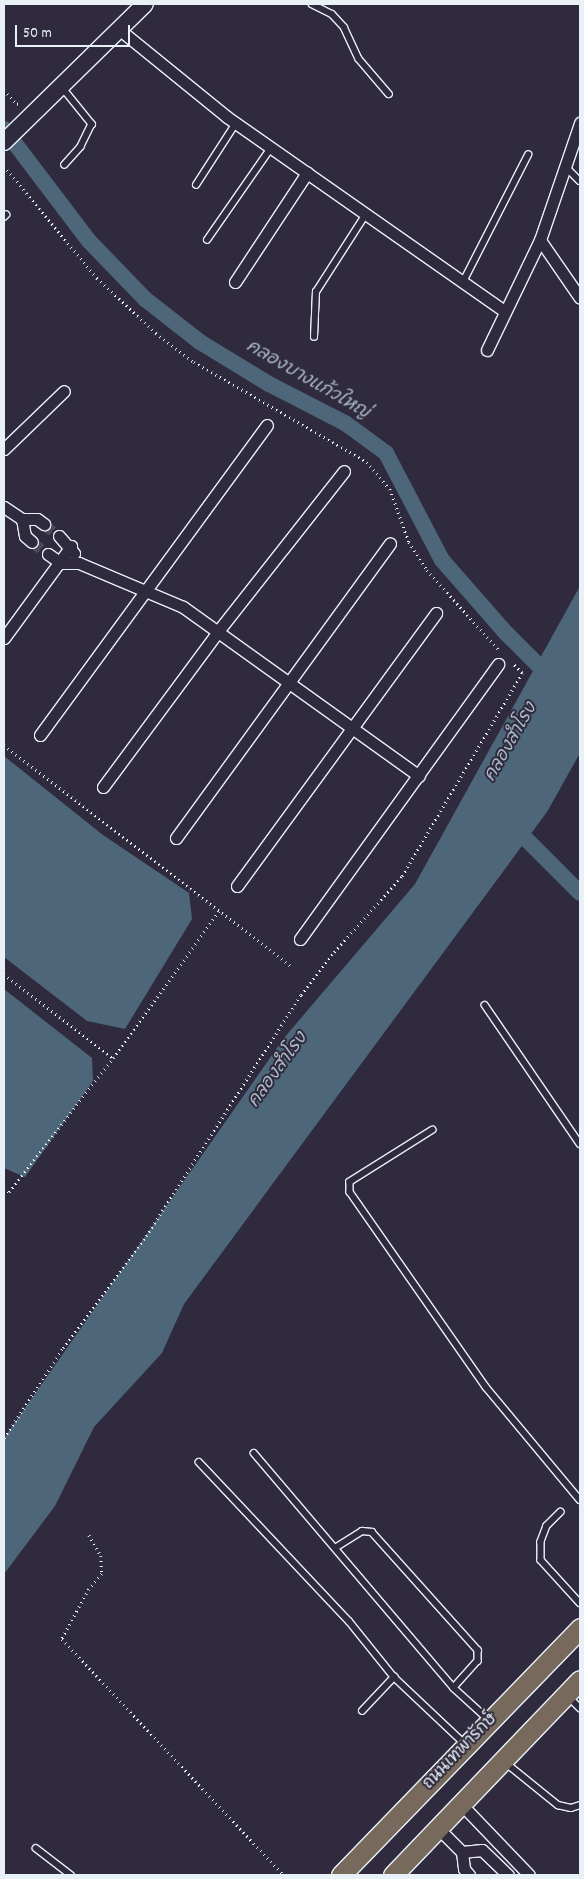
<!DOCTYPE html>
<html>
<head>
<meta charset="utf-8">
<style>
	body { margin:0 }
	#map { position:relative; width:584px; height:1879px; overflow:hidden; background:#2f2a3d; font-family:Dekko,"Playpen Sans Thai",sans-serif }
	div>[style] { position:absolute }
	.water>* { inset:0; background:#4e6679 }
	.canal>* { height:16px; margin:-8px; padding:0 8px; transform-origin:8px; border-radius:8px; background:#4e6679 }
	.minor-tunnel>* { height:11px; margin-top:-5.5px; transform-origin:0; background:repeating-linear-gradient(90deg,#4b4859 0 11px,transparent 0 16.5px) }
	.path>* { height:2.5px; margin-top:-1.25px; transform-origin:0; background:repeating-linear-gradient(90deg,#e8f1f8 0 1px,transparent 0 5px) }
	.roads { filter:drop-shadow(1px 0 #e8f1f8) drop-shadow(-1px 0 #e8f1f8) drop-shadow(0 1px #e8f1f8) drop-shadow(0 -1px #e8f1f8) }
	.service>* { height:5.5px; margin:-2.75px; padding:0 2.75px; transform-origin:2.75px; border-radius:2.75px; background:#2f2a3d }
	.minor>* { height:11px; margin:-5.5px; padding:0 5.5px; transform-origin:5.5px; border-radius:5.5px; background:#2f2a3d }
	.secondary>* { height:16px; margin:-8px; padding:0 8px; transform-origin:8px; border-radius:8px; background:#2f2a3d }
	.primary>* { height:19px; margin:-9.5px; padding:0 9.5px; transform-origin:9.5px; border-radius:9.5px; background:#77695c }
	span { translate:-50% -50%; white-space:nowrap; text-align:center; line-height:1.15; -webkit-text-stroke:4px #2f2a3d; paint-order:stroke }
	.street-label { font-size:16px; color:#e8f1f8 }
	.water-label { font-size:18px; color:#aab9c5; font-style:italic }
	.frame { position:absolute; inset:0; border:5px solid #e8f1f8; pointer-events:none }
	.scale { position:absolute; left:15px; top:25px; width:115px; height:22px; box-sizing:border-box; border:2px solid #e8f1f8; border-top:0; padding-left:6px; font-size:15px; line-height:18px; white-space:nowrap; color:#e8f1f8; -webkit-text-stroke:4px #2f2a3d; paint-order:stroke }
</style>
</head>
<body>
<div id="map">
	<div class="water">
		<div style="clip-path:polygon(580px 586px,580px 753px,547px 812px,184px 1304px,162px 1353px,94px 1427px,55px 1506px,4px 1574px,4px 1438px,284px 1038px,415px 884px)"></div>
		<div style="clip-path:polygon(4px 756px,103px 835px,189px 893px,192px 919px,125px 1029px,87px 1021px,4px 957px)"></div>
		<div style="clip-path:polygon(4px 989px,92px 1058px,93px 1081px,25px 1177px,4px 1168px)"></div>
	</div>
	<div class="canal">
		<div style="left:4px;top:129px;width:141px;rotate:52.8deg"></div>
		<div style="left:89px;top:241px;width:81px;rotate:46deg"></div>
		<div style="left:145px;top:299px;width:70px;rotate:38deg"></div>
		<div style="left:200px;top:342px;width:81px;rotate:31.3deg"></div>
		<div style="left:269px;top:384px;width:85px;rotate:27.2deg"></div>
		<div style="left:345px;top:423px;width:51px;rotate:36.2deg"></div>
		<div style="left:386px;top:453px;width:121px;rotate:62.4deg"></div>
		<div style="left:442px;top:560px;width:97px;rotate:48.8deg"></div>
		<div style="left:506px;top:633px;width:64px;rotate:45deg"></div>
		<div style="left:512px;top:825px;width:96px;rotate:45deg"></div>
	</div>
	<div class="minor-tunnel">
		<div style="left:44px;top:524px;width:19px;rotate:39deg"></div>
		<div style="left:32px;top:542px;width:20px;rotate:37deg"></div>
	</div>
	<div class="path">
		<div style="left:4px;top:90px;width:19px;rotate:47deg"></div>
		<div style="left:17px;top:104px;width:4px;rotate:-14deg"></div>
		<div style="left:4px;top:166px;width:146px;rotate:50.3deg"></div>
		<div style="left:97px;top:278px;width:81px;rotate:43deg"></div>
		<div style="left:156px;top:333px;width:48px;rotate:37.3deg"></div>
		<div style="left:194px;top:362px;width:200px;rotate:30deg"></div>
		<div style="left:367px;top:462px;width:35px;rotate:50deg"></div>
		<div style="left:390px;top:489px;width:56px;rotate:70.3deg"></div>
		<div style="left:409px;top:542px;width:33px;rotate:57deg"></div>
		<div style="left:427px;top:570px;width:108px;rotate:48deg"></div>
		<div style="left:4px;top:745px;width:362px;rotate:37.6deg"></div>
		<div style="left:4px;top:974px;width:138px;rotate:37.6deg"></div>
		<div style="left:113px;top:1058px;width:181px;rotate:-54.2deg"></div>
		<div style="left:4px;top:1188px;width:6px;rotate:39deg"></div>
		<div style="left:9px;top:1192px;width:170px;rotate:-52.2deg"></div>
		<div style="left:4px;top:1438px;width:108px;rotate:-56.8deg"></div>
		<div style="left:63px;top:1348px;width:139px;rotate:-53.5deg"></div>
		<div style="left:146px;top:1236px;width:287px;rotate:-57.3deg"></div>
		<div style="left:301px;top:995px;width:54px;rotate:-52.5deg"></div>
		<div style="left:334px;top:952px;width:102px;rotate:-48.2deg"></div>
		<div style="left:402px;top:876px;width:236px;rotate:-59.4deg"></div>
		<div style="left:522px;top:673px;width:14px;rotate:-135deg"></div>
		<div style="left:89px;top:1535px;width:24px;rotate:60deg"></div>
		<div style="left:101px;top:1556px;width:18px;rotate:87deg"></div>
		<div style="left:102px;top:1574px;width:20px;rotate:131deg"></div>
		<div style="left:89px;top:1589px;width:57px;rotate:118.4deg"></div>
		<div style="left:62px;top:1639px;width:324px;rotate:46.8deg"></div>
	</div>
	<div class="roads">
		<div class="service">
			<div style="left:312px;top:4px;width:22px;rotate:27deg"></div>
			<div style="left:332px;top:14px;width:18px;rotate:47deg"></div>
			<div style="left:344px;top:27px;width:35px;rotate:65deg"></div>
			<div style="left:359px;top:59px;width:46px;rotate:49.4deg"></div>
			<div style="left:62px;top:87px;width:48px;rotate:51deg"></div>
			<div style="left:92px;top:124px;width:25px;rotate:116deg"></div>
			<div style="left:81px;top:147px;width:24px;rotate:132deg"></div>
			<div style="left:567px;top:168px;width:18px;rotate:45deg"></div>
			<div style="left:196px;top:185px;width:74px;rotate:-57.2deg"></div>
			<div style="left:4px;top:217px;width:3px;rotate:-45deg"></div>
			<div style="left:207px;top:240px;width:112px;rotate:-55.2deg"></div>
			<div style="left:463px;top:282px;width:143px;rotate:-62.9deg"></div>
			<div style="left:314px;top:337px;width:45px;rotate:-87.5deg"></div>
			<div style="left:316px;top:292px;width:93px;rotate:-57.3deg"></div>
			<div style="left:485px;top:1005px;width:168px;rotate:55.6deg"></div>
			<div style="left:433px;top:1130px;width:98px;rotate:147.9deg"></div>
			<div style="left:350px;top:1182px;width:10px;rotate:90deg"></div>
			<div style="left:350px;top:1192px;width:238px;rotate:55.1deg"></div>
			<div style="left:486px;top:1387px;width:147px;rotate:50.2deg"></div>
			<div style="left:254px;top:1453px;width:309px;rotate:49.6deg"></div>
			<div style="left:454px;top:1688px;width:46px;rotate:42.4deg"></div>
			<div style="left:199px;top:1462px;width:219px;rotate:46.7deg"></div>
			<div style="left:349px;top:1621px;width:72px;rotate:51.2deg"></div>
			<div style="left:394px;top:1677px;width:96px;rotate:43.3deg"></div>
			<div style="left:561px;top:1512px;width:20px;rotate:135deg"></div>
			<div style="left:547px;top:1526px;width:17px;rotate:111deg"></div>
			<div style="left:541px;top:1542px;width:18px;rotate:90deg"></div>
			<div style="left:541px;top:1560px;width:58px;rotate:47.8deg"></div>
			<div style="left:335px;top:1548px;width:32px;rotate:-32deg"></div>
			<div style="left:362px;top:1531px;width:10px;rotate:6deg"></div>
			<div style="left:372px;top:1532px;width:159px;rotate:48.1deg"></div>
			<div style="left:478px;top:1650px;width:11px;rotate:90deg"></div>
			<div style="left:478px;top:1661px;width:36px;rotate:132deg"></div>
			<div style="left:568px;top:1696px;width:17px;rotate:45deg"></div>
			<div style="left:362px;top:1711px;width:47px;rotate:-46.7deg"></div>
			<div style="left:506px;top:1763px;width:67px;rotate:38.9deg"></div>
			<div style="left:558px;top:1805px;width:13px;rotate:13deg"></div>
			<div style="left:571px;top:1808px;width:9px;rotate:-18deg"></div>
			<div style="left:36px;top:1848px;width:44px;rotate:37.6deg"></div>
		</div>
		<div class="minor">
			<div style="left:120px;top:30px;width:138px;rotate:39.1deg"></div>
			<div style="left:227px;top:117px;width:338px;rotate:35deg"></div>
			<div style="left:540px;top:240px;width:70px;rotate:55.4deg"></div>
			<div style="left:235px;top:282px;width:131px;rotate:-56.6deg"></div>
			<div style="left:487px;top:350px;width:122px;rotate:-64.3deg"></div>
			<div style="left:540px;top:240px;width:124px;rotate:-71.1deg"></div>
			<div style="left:4px;top:449px;width:83px;rotate:-44deg"></div>
			<div style="left:4px;top:507px;width:22px;rotate:34deg"></div>
			<div style="left:22px;top:519px;width:15px"></div>
			<div style="left:37px;top:519px;width:9px;rotate:36deg"></div>
			<div style="left:22px;top:519px;width:17px;rotate:80deg"></div>
			<div style="left:25px;top:536px;width:9px;rotate:41deg"></div>
			<div style="left:59px;top:536px;width:23px;rotate:49deg"></div>
			<div style="left:48px;top:554px;width:16px;rotate:35deg"></div>
			<div style="left:61px;top:563px;width:18px"></div>
			<div style="left:79px;top:563px;width:113px;rotate:22.9deg"></div>
			<div style="left:183px;top:607px;width:290px;rotate:35.6deg"></div>
			<div style="left:4px;top:638px;width:114px;rotate:-53.9deg"></div>
			<div style="left:40px;top:735px;width:384px;rotate:-53.8deg"></div>
			<div style="left:103px;top:787px;width:195px;rotate:-53.5deg"></div>
			<div style="left:219px;top:630px;width:202px;rotate:-51.8deg"></div>
			<div style="left:176px;top:838px;width:364px;rotate:-54deg"></div>
			<div style="left:237px;top:886px;width:338px;rotate:-53.9deg"></div>
			<div style="left:300px;top:939px;width:339px;rotate:-54.2deg"></div>
			<div style="left:461px;top:1804px;width:98px;rotate:46.2deg"></div>
			<div style="left:438px;top:1828px;width:34px;rotate:45deg"></div>
			<div style="left:462px;top:1852px;width:17px;rotate:83deg"></div>
			<div style="left:464px;top:1869px;width:8px;rotate:50deg"></div>
			<div style="left:462px;top:1852px;width:20px;rotate:-6deg"></div>
			<div style="left:482px;top:1850px;width:36px;rotate:44deg"></div>
		</div>
		<div class="secondary">
			<div style="left:4px;top:142px;width:197px;rotate:-44.4deg"></div>
		</div>
		<div class="primary">
			<div style="left:341px;top:1875px;width:344px;rotate:-45.9deg"></div>
			<div style="left:393px;top:1875px;width:270px;rotate:-46.2deg"></div>
		</div>
	</div>
	<div class="street-label">
		<span style="left:461px;top:1752px;rotate:-46deg">ถนนเทพารักษ์</span>
	</div>
	<div class="water-label">
		<span style="left:307px;top:381px;rotate:30deg">คลองบางแก้วใหญ่</span>
		<span style="left:512px;top:743px;rotate:-60deg">คลองสำโรง</span>
		<span style="left:279px;top:1071px;rotate:-54deg">คลองสำโรง</span>
	</div>
	<div class="frame"></div>
	<div class="scale">50 m</div>
</div>
</body>
</html>
